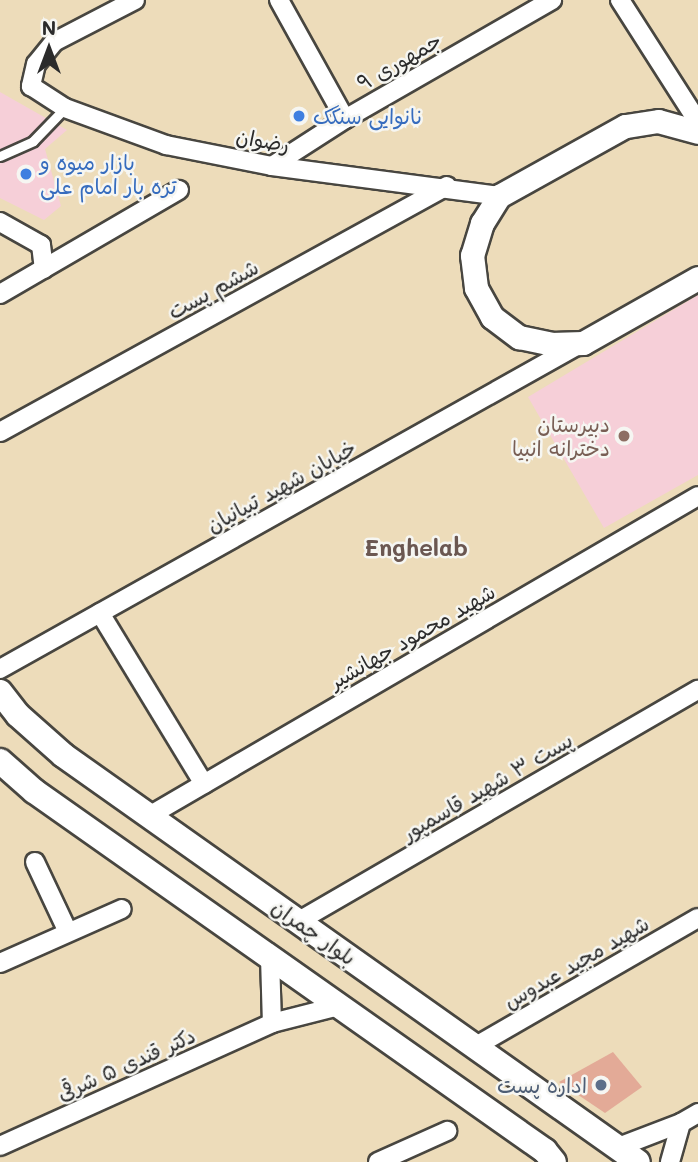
<!DOCTYPE html>
<html>
<head>
<meta charset="utf-8">
<style>
	body { margin:0 }
	#map { position:relative; width:698px; height:1162px; overflow:hidden; background:#eddcba; font-family:Mali,"Playpen Sans Arabic",sans-serif }
	div>[style] { position:absolute }
	.built>* { inset:0; background:#f6cfd8 }
	.building>* { inset:0; background:#e3aa97 }
	.roads { filter:drop-shadow(2px 0 #484640) drop-shadow(-2px 0 #484640) drop-shadow(0 2px #484640) drop-shadow(0 -2px #484640) }
	.service>* { height:9px; margin:-4.5px; padding:0 4.5px; transform-origin:4.5px; border-radius:4.5px; background:#fff }
	.minor>* { height:18px; margin:-9px; padding:0 9px; transform-origin:9px; border-radius:9px; background:#fff }
	.tertiary>* { height:23px; margin:-11.5px; padding:0 11.5px; transform-origin:11.5px; border-radius:11.5px; background:#fff }
	.secondary>* { height:24px; margin:-12px; padding:0 12px; transform-origin:12px; border-radius:12px; background:#fff }
	.dots>* { width:19px; height:19px; translate:-50% -50%; box-sizing:border-box; border:4px solid #f6f6f2; border-radius:50% }
	span { translate:-50% -50%; white-space:nowrap; text-align:center; line-height:1.15; -webkit-text-stroke:5px #f6f6f2; paint-order:stroke }
	.street-label { font-size:21px; color:#2b2b2b }
	.shop-label { font-size:21px; color:#366cbe }
	.left { translate:0 -50%; text-align:left }
	.education-label { font-size:21px; color:#785e54 }
	.right { translate:-100% -50%; text-align:right }
	.service-label { font-size:21px; color:#4e5e75 }
	.neighbourhood-label { font-size:23px; color:#6b5751; font-weight:700 }
	.north { position:absolute; left:14px; top:14px; width:70px; height:70px; -webkit-text-stroke:5px #f6f6f2; paint-order:stroke; rotate:0deg; font-size:19px; font-weight:700; line-height:28px; text-align:center; color:#2b2b2b }
	.north::after { content:''; display:block; margin:auto; width:24px; height:32px; background:#2b2b2b; clip-path:polygon(50% 0,100% 100%,50% 72%,0 100%) }
</style>
</head>
<body>
<div id="map">
	<div class="built">
		<div style="clip-path:polygon(0 92px,67px 130px,45px 149px,61px 206px,44px 220px,0 198px)"></div>
		<div style="clip-path:polygon(698px 295px,698px 475px,604px 528px,528px 397px)"></div>
	</div>
	<div class="building">
		<div style="clip-path:polygon(613px 1052px,642px 1087px,605px 1113px,559px 1082px)"></div>
	</div>
	<div class="roads">
		<div class="service">
			<div style="left:0;top:156px;width:36px;rotate:-24deg"></div>
			<div style="left:33px;top:141px;width:46px;rotate:-45.9deg"></div>
		</div>
		<div class="minor">
			<div style="left:135px;top:0;width:91px;rotate:152.6deg"></div>
			<div style="left:54px;top:42px;width:28px;rotate:129deg"></div>
			<div style="left:36px;top:64px;width:23px;rotate:103deg"></div>
			<div style="left:31px;top:86px;width:40px;rotate:32.9deg"></div>
			<div style="left:65px;top:108px;width:108px;rotate:20.1deg"></div>
			<div style="left:166px;top:145px;width:108px;rotate:11.2deg"></div>
			<div style="left:272px;top:166px;width:229px;rotate:7.5deg"></div>
			<div style="left:279px;top:0;width:136px;rotate:61deg"></div>
			<div style="left:620px;top:0;width:145px;rotate:57.4deg"></div>
			<div style="left:272px;top:166px;width:87px;rotate:-32.8deg"></div>
			<div style="left:345px;top:119px;width:239px;rotate:-29.9deg"></div>
			<div style="left:0;top:222px;width:47px;rotate:29.3deg"></div>
			<div style="left:41px;top:245px;width:24px;rotate:83deg"></div>
			<div style="left:0;top:294px;width:207px;rotate:-30.2deg"></div>
			<div style="left:0;top:432px;width:510px;rotate:-28.83deg"></div>
			<div style="left:100px;top:613px;width:200px;rotate:58.7deg"></div>
			<div style="left:0;top:669px;width:665px;rotate:-29.26deg"></div>
			<div style="left:149px;top:816px;width:635px;rotate:-30.24deg"></div>
			<div style="left:35px;top:862px;width:77px;rotate:64.8deg"></div>
			<div style="left:299px;top:921px;width:461px;rotate:-30.1deg"></div>
			<div style="left:270px;top:957px;width:66px;rotate:88.3deg"></div>
			<div style="left:272px;top:1023px;width:69px;rotate:-14.2deg"></div>
			<div style="left:0;top:963px;width:133px;rotate:-23.9deg"></div>
			<div style="left:476px;top:1046px;width:256px;rotate:-30deg"></div>
			<div style="left:681px;top:1123px;width:20px;rotate:-30deg"></div>
			<div style="left:0;top:1146px;width:299px;rotate:-24.3deg"></div>
			<div style="left:616px;top:1148px;width:70px;rotate:-21deg"></div>
			<div style="left:681px;top:1123px;width:41px;rotate:105.8deg"></div>
			<div style="left:378px;top:1162px;width:76px;rotate:-24.2deg"></div>
		</div>
		<div class="tertiary">
			<div style="left:698px;top:132px;width:41px;rotate:-164.6deg"></div>
			<div style="left:658px;top:121px;width:33px;rotate:171deg"></div>
			<div style="left:625px;top:126px;width:144px;rotate:150.9deg"></div>
			<div style="left:499px;top:196px;width:32px;rotate:122deg"></div>
			<div style="left:482px;top:223px;width:34px;rotate:107deg"></div>
			<div style="left:472px;top:255px;width:33px;rotate:83deg"></div>
			<div style="left:476px;top:288px;width:33px;rotate:61deg"></div>
			<div style="left:492px;top:317px;width:34px;rotate:37deg"></div>
			<div style="left:519px;top:337px;width:33px;rotate:12deg"></div>
			<div style="left:551px;top:344px;width:32px;rotate:-2deg"></div>
			<div style="left:583px;top:343px;width:132px;rotate:-29.5deg"></div>
		</div>
		<div class="secondary">
			<div style="left:0;top:692px;width:29px;rotate:52deg"></div>
			<div style="left:18px;top:715px;width:60px;rotate:41.6deg"></div>
			<div style="left:63px;top:755px;width:704px;rotate:35.29deg"></div>
			<div style="left:0;top:761px;width:45px;rotate:41.4deg"></div>
			<div style="left:34px;top:791px;width:625px;rotate:35.16deg"></div>
			<div style="left:545px;top:1151px;width:14px;rotate:51deg"></div>
		</div>
	</div>
	<div class="dots">
		<div style="left:299px;top:116px;background:#3f7fe0"></div>
		<div style="left:26px;top:174px;background:#3f7fe0"></div>
		<div style="left:624px;top:436px;background:#8d6e63"></div>
		<div style="left:601px;top:1085px;background:#5c6f8a"></div>
	</div>
	<div class="street-label">
		<span style="left:399px;top:61px;rotate:-30deg">جمهوری ۹</span>
		<span style="left:263px;top:140px;rotate:10deg">رضوان</span>
		<span style="left:213px;top:289px;rotate:-29deg">ششم پست</span>
		<span style="left:281px;top:486px;rotate:-29deg">خیابان شهید تبیانیان</span>
		<span style="left:412px;top:636px;rotate:-30deg">شهید محمود جهانشیر</span>
		<span style="left:487px;top:786px;rotate:-30deg">پست ۳ شهید قاسمپور</span>
		<span style="left:314px;top:932px;rotate:35deg">بلوار چمران</span>
		<span style="left:576px;top:962px;rotate:-30deg">شهید مجید عبدوس</span>
		<span style="left:126px;top:1064px;rotate:-24deg">دکتر قندی ۵ شرقی</span>
	</div>
	<div class="shop-label">
		<span class="left" style="left:313px;top:116px">نانوایی سنگک</span>
		<span class="left" style="left:40px;top:174px">بازار میوه و<br>تره بار امام علی</span>
	</div>
	<div class="education-label">
		<span class="right" style="left:610px;top:436px">دبیرستان<br>دخترانه انبیا</span>
	</div>
	<div class="service-label">
		<span class="right" style="left:587px;top:1085px">اداره پست</span>
	</div>
	<div class="neighbourhood-label">
		<span style="left:416px;top:547px">Enghelab</span>
	</div>
	<div class="north">N</div>
</div>
</body>
</html>
